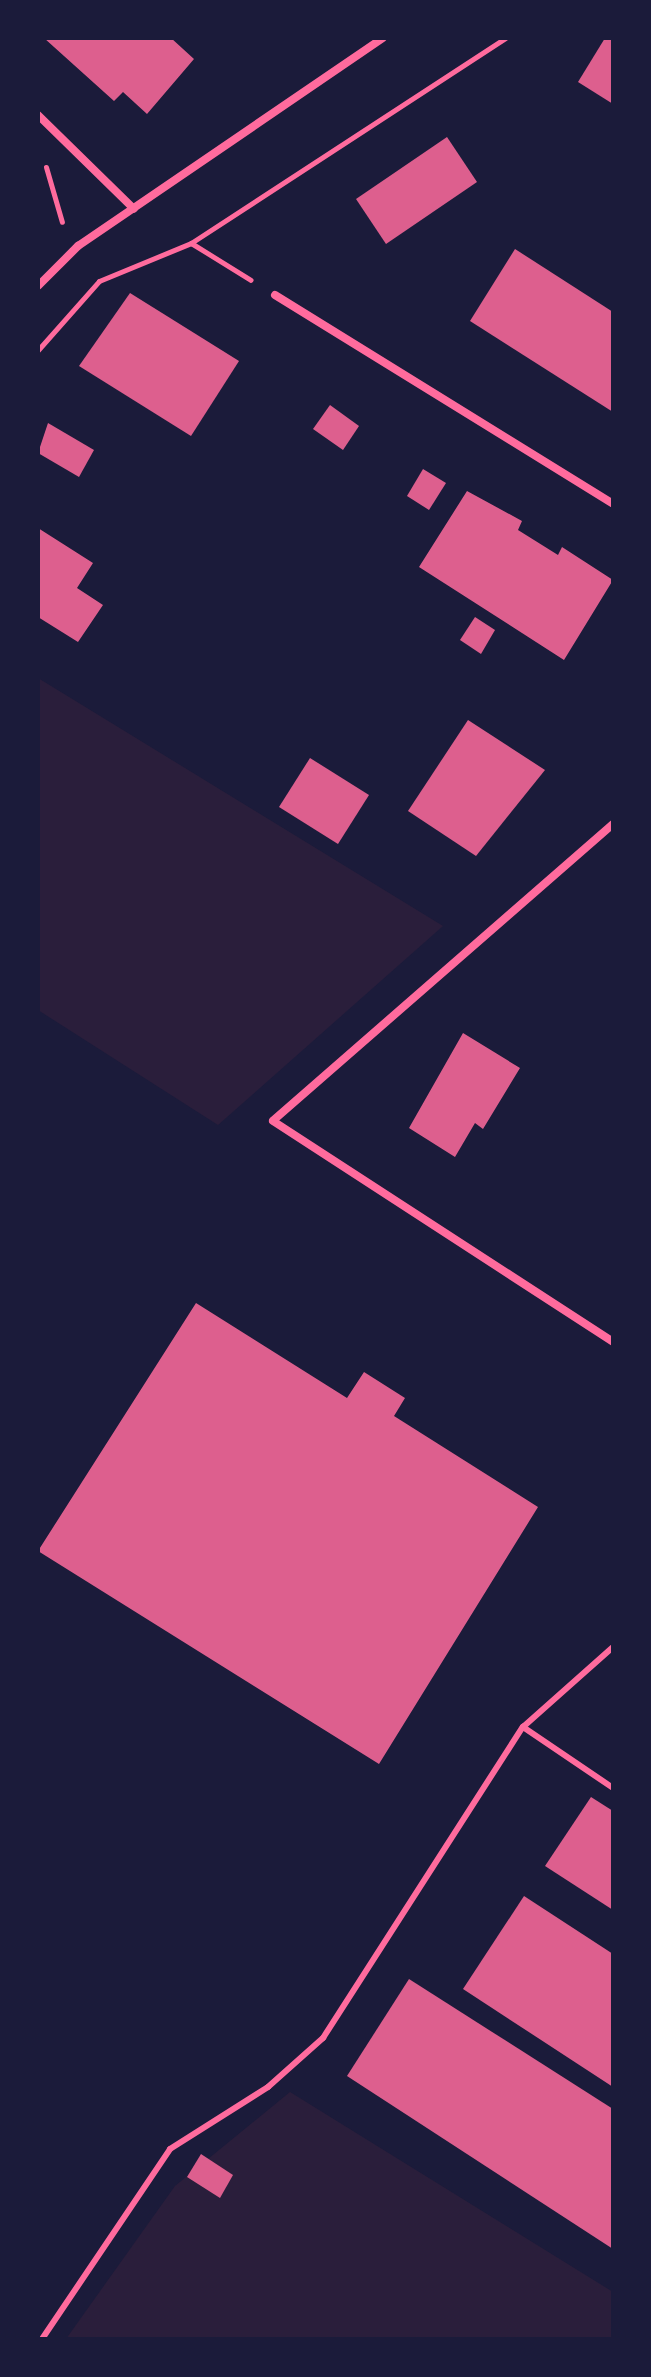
<!DOCTYPE html>
<html>
<head>
<meta charset="utf-8">
<style>
	body { margin:0 }
	#map { position:relative; width:651px; height:2377px; overflow:hidden; background:#1b1b3a; font-family:Montserrat,sans-serif }
	div>[style] { position:absolute }
	.green>* { inset:0; background:#2a1e3b }
	.building>* { inset:0; background:#dd5f8e }
	.path>* { height:5px; margin:-2.5px; padding:0 2.5px; transform-origin:2.5px; border-radius:2.5px; background:#ff6b9d }
	.service>* { height:6px; margin:-3px; padding:0 3px; transform-origin:3px; border-radius:3px; background:#ff6b9d }
	.minor>* { height:8px; margin:-4px; padding:0 4px; transform-origin:4px; border-radius:4px; background:#ff6b9d }
	span { translate:-50% -50%; white-space:nowrap; text-align:center; line-height:1.15; -webkit-text-stroke:7px #1b1b3a; paint-order:stroke }
	.frame { position:absolute; inset:0; border:40px solid #1b1b3a; pointer-events:none }
</style>
</head>
<body>
<div id="map">
	<div class="green">
		<div style="clip-path:polygon(38px 678px,443px 926px,218px 1125px,38px 1010px)"></div>
		<div style="clip-path:polygon(290px 2092px,613px 2292px,613px 2339px,66px 2339px,175px 2186px)"></div>
	</div>
	<div class="building">
		<div style="clip-path:polygon(44px 38px,171px 38px,194px 59px,147px 114px,123px 92px,114px 101px)"></div>
		<div style="clip-path:polygon(605px 38px,613px 38px,613px 104px,578px 82px)"></div>
		<div style="clip-path:polygon(447px 137px,477px 182px,386px 244px,356px 199px)"></div>
		<div style="clip-path:polygon(515px 249px,613px 312px,613px 412px,470px 321px)"></div>
		<div style="clip-path:polygon(130px 293px,239px 361px,191px 436px,79px 366px)"></div>
		<div style="clip-path:polygon(330px 405px,359px 426px,343px 450px,313px 429px)"></div>
		<div style="clip-path:polygon(48px 423px,94px 450px,79px 477px,38px 453px)"></div>
		<div style="clip-path:polygon(423px 469px,446px 483px,429px 510px,407px 496px)"></div>
		<div style="clip-path:polygon(467px 491px,522px 521px,518px 530px,558px 555px,562px 547px,613px 580px,564px 660px,419px 567px)"></div>
		<div style="clip-path:polygon(38px 528px,93px 563px,77px 588px,103px 605px,78px 642px,38px 617px)"></div>
		<div style="clip-path:polygon(475px 617px,495px 630px,481px 654px,460px 640px)"></div>
		<div style="clip-path:polygon(468px 720px,545px 770px,476px 856px,408px 811px)"></div>
		<div style="clip-path:polygon(310px 758px,369px 795px,338px 844px,279px 807px)"></div>
		<div style="clip-path:polygon(463px 1033px,520px 1068px,483px 1129px,475px 1123px,455px 1157px,409px 1128px)"></div>
		<div style="clip-path:polygon(196px 1303px,347px 1398px,364px 1372px,405px 1398px,394px 1416px,538px 1507px,379px 1764px,38px 1551px)"></div>
		<div style="clip-path:polygon(591px 1797px,613px 1811px,613px 1910px,545px 1866px)"></div>
		<div style="clip-path:polygon(524px 1896px,613px 1954px,613px 2087px,463px 1989px)"></div>
		<div style="clip-path:polygon(409px 1979px,613px 2109px,613px 2249px,347px 2076px)"></div>
		<div style="clip-path:polygon(201px 2154px,233px 2175px,220px 2198px,187px 2177px)"></div>
	</div>
	<div class="path">
		<div style="left:46px;top:167px;width:57px;rotate:73.8deg"></div>
		<div style="left:191px;top:243px;width:70px;rotate:31.7deg"></div>
		<div style="left:38px;top:350px;width:92px;rotate:-48.5deg"></div>
		<div style="left:99px;top:281px;width:100px;rotate:-22.4deg"></div>
		<div style="left:191px;top:243px;width:375px;rotate:-33.1deg"></div>
	</div>
	<div class="service">
		<div style="left:523px;top:1727px;width:109px;rotate:34.1deg"></div>
		<div style="left:42px;top:2339px;width:229px;rotate:-56deg"></div>
		<div style="left:170px;top:2149px;width:116px;rotate:-32.3deg"></div>
		<div style="left:268px;top:2087px;width:74px;rotate:-41.7deg"></div>
		<div style="left:323px;top:2038px;width:370px;rotate:-57.3deg"></div>
		<div style="left:523px;top:1727px;width:120px;rotate:-41.6deg"></div>
	</div>
	<div class="minor">
		<div style="left:38px;top:115px;width:134px;rotate:44.4deg"></div>
		<div style="left:38px;top:286px;width:57px;rotate:-45deg"></div>
		<div style="left:78px;top:246px;width:369px;rotate:-34.3deg"></div>
		<div style="left:275px;top:295px;width:397px;rotate:31.7deg"></div>
		<div style="left:613px;top:824px;width:451px;rotate:138.9deg"></div>
		<div style="left:273px;top:1121px;width:406px;rotate:33deg"></div>
	</div>
	<div class="frame"></div>
</div>
</body>
</html>
